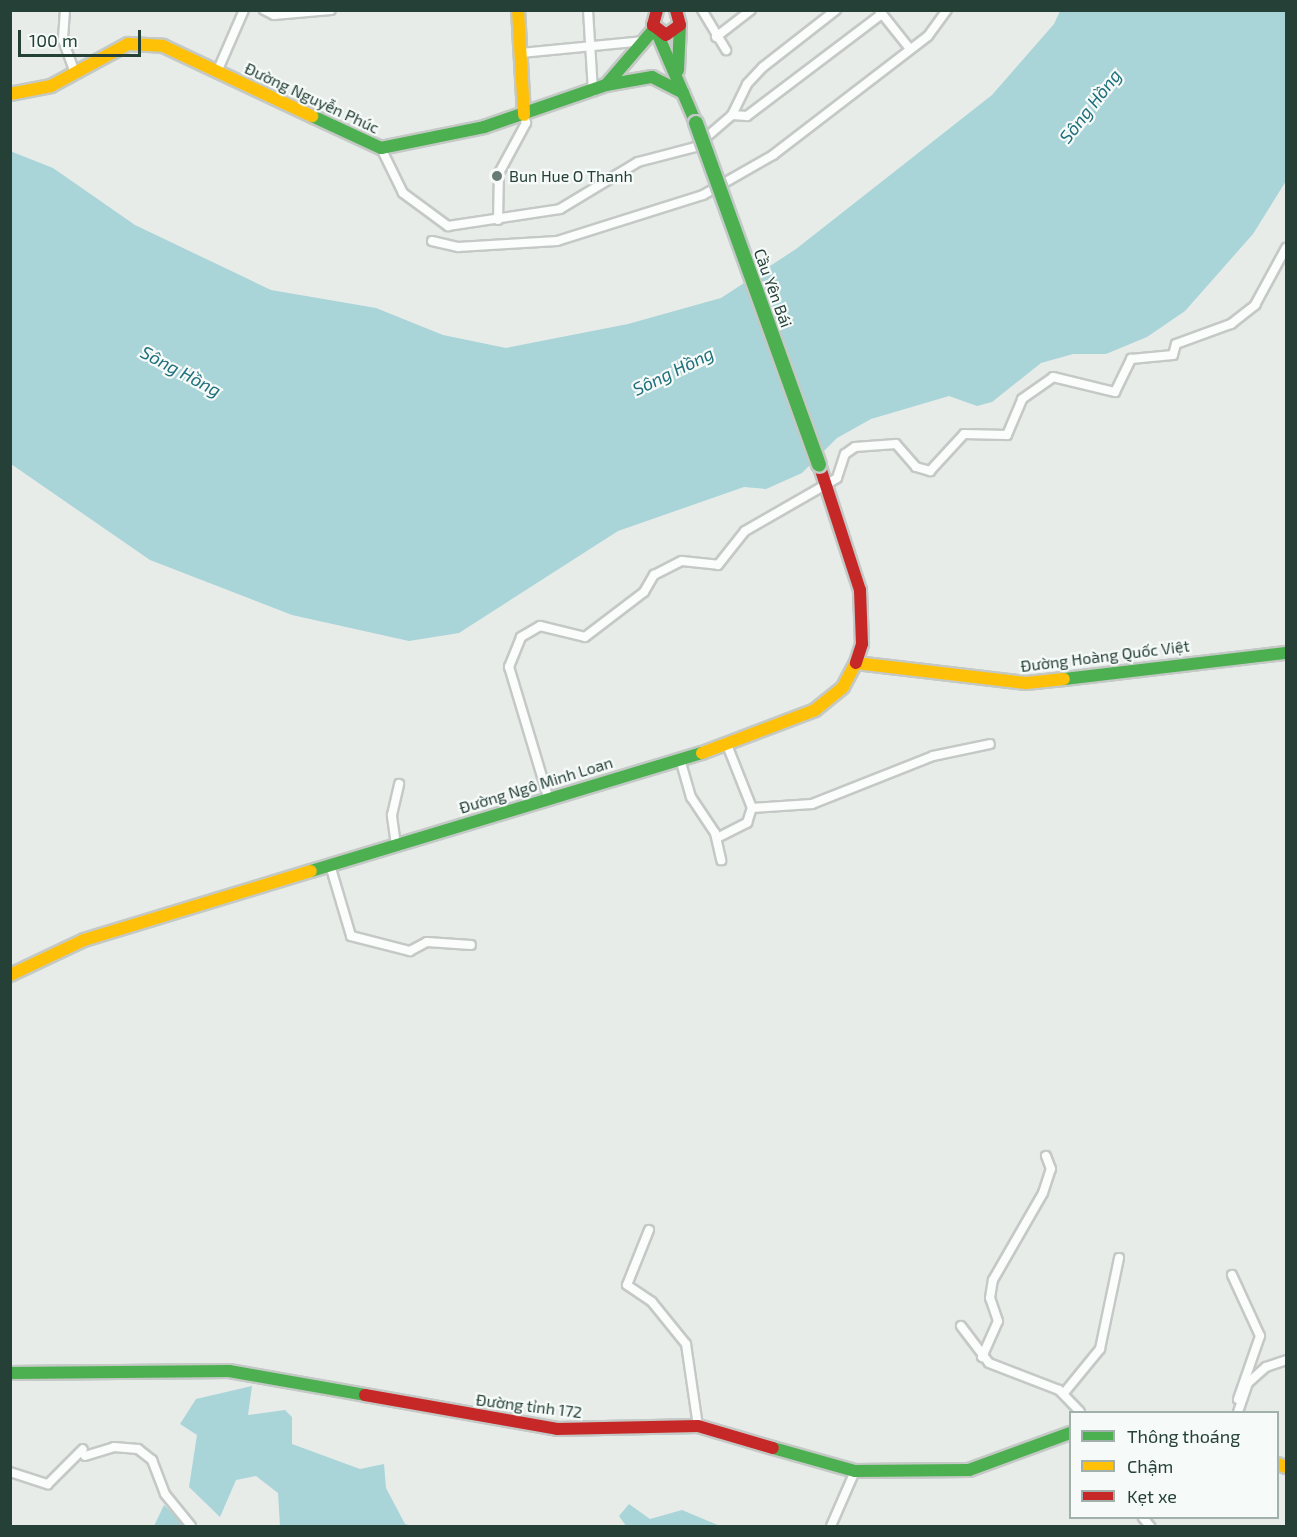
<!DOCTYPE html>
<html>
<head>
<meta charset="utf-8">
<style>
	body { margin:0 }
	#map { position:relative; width:1297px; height:1537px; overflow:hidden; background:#e7ece9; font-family:"Exo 2",sans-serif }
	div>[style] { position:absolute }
	.water>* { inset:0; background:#a9d4d8 }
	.roads { filter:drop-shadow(2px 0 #c4c9c6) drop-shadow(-2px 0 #c4c9c6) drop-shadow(0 2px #c4c9c6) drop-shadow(0 -2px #c4c9c6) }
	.street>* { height:8px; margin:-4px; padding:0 4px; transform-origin:4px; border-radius:4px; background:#fbfcfc }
	.fast>* { height:12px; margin:-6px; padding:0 6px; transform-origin:6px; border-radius:6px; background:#4caf50 }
	.slow>* { height:12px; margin:-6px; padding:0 6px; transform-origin:6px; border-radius:6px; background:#ffc107 }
	.jam>* { height:12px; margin:-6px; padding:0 6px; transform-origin:6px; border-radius:6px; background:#c62828 }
	.bridges { filter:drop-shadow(2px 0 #c2cac7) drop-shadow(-2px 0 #c2cac7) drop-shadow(0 2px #c2cac7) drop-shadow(0 -2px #c2cac7) }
	.fast-bridge>* { height:14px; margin:-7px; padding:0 7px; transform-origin:7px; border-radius:7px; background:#4caf50 }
	.dots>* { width:16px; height:16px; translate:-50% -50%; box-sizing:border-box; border:3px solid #f6faf8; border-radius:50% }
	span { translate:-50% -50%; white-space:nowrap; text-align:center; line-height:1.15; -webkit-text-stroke:4.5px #f6faf8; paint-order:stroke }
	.street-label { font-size:16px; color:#244037 }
	.poi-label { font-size:16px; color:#244037 }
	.left { translate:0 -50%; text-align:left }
	.water-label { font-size:18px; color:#1e707b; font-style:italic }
	.frame { position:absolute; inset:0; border:12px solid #244037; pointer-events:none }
	.legend { position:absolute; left:1069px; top:1411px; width:210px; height:108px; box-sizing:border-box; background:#f6faf8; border:2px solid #a2b0ab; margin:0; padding:8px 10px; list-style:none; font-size:18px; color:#244037 }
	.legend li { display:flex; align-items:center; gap:12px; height:30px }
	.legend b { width:30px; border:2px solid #a2b0ab }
	.scale { position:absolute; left:18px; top:30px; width:123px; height:27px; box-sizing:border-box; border:3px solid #244037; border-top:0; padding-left:8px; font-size:18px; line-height:21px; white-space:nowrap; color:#244037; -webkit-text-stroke:4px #f6faf8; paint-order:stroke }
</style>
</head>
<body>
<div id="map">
	<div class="water">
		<div style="clip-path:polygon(1060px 11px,1286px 11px,1286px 181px,1253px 234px,1185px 311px,1147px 337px,1106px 354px,1073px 354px,1041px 363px,992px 402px,977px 406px,949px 396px,871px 419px,837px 438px,802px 473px,766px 489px,744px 487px,618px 531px,459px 633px,409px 641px,292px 615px,150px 560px,11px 464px,10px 151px,53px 168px,135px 225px,271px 290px,376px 308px,443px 335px,506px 348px,628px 324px,721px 298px,796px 249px,992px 95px,1054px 24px)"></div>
		<div style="clip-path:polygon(252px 1386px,248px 1415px,285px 1410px,292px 1417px,292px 1444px,360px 1469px,384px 1464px,386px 1488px,405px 1524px,412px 1526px,280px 1526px,278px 1493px,256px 1476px,236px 1480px,220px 1517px,189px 1487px,197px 1435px,180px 1424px,196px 1399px)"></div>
		<div style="clip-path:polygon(629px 1504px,650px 1519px,682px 1510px,720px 1526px,626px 1526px,619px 1516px)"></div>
		<div style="clip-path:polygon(164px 1505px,182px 1522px,185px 1526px,154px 1526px)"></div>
	</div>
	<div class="roads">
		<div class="street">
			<div style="left:65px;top:10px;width:30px;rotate:94deg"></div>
			<div style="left:63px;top:40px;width:35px;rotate:70deg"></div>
			<div style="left:264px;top:10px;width:11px;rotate:27deg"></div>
			<div style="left:274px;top:15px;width:57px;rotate:-5deg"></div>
			<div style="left:588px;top:10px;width:82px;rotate:86.5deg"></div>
			<div style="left:702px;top:10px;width:47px;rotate:59deg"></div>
			<div style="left:879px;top:10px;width:50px;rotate:51.5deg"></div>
			<div style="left:716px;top:37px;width:44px;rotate:-37.6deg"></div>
			<div style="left:521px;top:53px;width:124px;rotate:-5.6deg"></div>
			<div style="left:217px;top:72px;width:68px;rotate:-66.5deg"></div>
			<div style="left:732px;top:115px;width:15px;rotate:4deg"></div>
			<div style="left:747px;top:116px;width:169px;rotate:-37.1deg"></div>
			<div style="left:381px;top:148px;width:50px;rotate:63.9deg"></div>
			<div style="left:403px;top:193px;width:56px;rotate:36.3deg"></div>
			<div style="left:448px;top:226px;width:113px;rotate:-8.6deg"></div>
			<div style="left:560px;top:209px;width:91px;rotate:-31.1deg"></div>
			<div style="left:638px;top:162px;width:59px;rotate:-14.7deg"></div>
			<div style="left:695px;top:147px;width:49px;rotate:-40.9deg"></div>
			<div style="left:732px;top:115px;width:34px;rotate:-64deg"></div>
			<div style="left:747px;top:84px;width:23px;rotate:-47deg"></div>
			<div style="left:763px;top:67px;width:93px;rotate:-38deg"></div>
			<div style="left:498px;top:220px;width:47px;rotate:-88.8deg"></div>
			<div style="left:499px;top:173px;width:57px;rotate:-61.6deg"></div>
			<div style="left:526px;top:123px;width:8px;rotate:-104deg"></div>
			<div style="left:432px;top:241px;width:27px;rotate:13deg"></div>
			<div style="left:458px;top:247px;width:99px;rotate:-3.5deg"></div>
			<div style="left:557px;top:241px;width:153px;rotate:-17.5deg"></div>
			<div style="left:703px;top:195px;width:81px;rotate:-29.7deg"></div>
			<div style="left:773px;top:155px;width:195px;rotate:-37.5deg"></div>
			<div style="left:928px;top:36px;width:32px;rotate:-54deg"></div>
			<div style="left:680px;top:759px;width:40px;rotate:74deg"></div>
			<div style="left:691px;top:797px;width:43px;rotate:56.3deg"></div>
			<div style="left:715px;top:833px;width:28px;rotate:77deg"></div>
			<div style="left:549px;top:800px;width:139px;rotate:-106.7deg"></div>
			<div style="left:509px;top:667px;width:32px;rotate:-68deg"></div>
			<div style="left:521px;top:637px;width:22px;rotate:-30deg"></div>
			<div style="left:540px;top:626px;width:46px;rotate:13.7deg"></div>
			<div style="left:585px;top:637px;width:74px;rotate:-37.3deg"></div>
			<div style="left:644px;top:592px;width:20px;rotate:-60deg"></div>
			<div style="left:654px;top:575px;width:31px;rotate:-27deg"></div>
			<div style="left:682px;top:561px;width:36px;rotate:6deg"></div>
			<div style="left:718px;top:565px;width:43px;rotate:-51.5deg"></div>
			<div style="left:745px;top:531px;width:106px;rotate:-29.9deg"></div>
			<div style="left:837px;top:478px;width:25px;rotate:-72deg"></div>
			<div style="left:845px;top:454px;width:12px;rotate:-35deg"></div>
			<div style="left:855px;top:447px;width:41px;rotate:-4.2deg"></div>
			<div style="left:896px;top:444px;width:30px;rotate:49deg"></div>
			<div style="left:916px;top:467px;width:15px;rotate:16deg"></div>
			<div style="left:930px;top:471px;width:50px;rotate:-47.4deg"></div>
			<div style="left:964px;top:434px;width:43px;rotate:1.3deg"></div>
			<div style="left:1007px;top:435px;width:39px;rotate:-67deg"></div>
			<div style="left:1022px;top:399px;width:38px;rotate:-35deg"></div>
			<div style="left:1053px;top:377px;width:64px;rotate:13.6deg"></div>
			<div style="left:1115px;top:392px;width:37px;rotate:-64deg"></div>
			<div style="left:1131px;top:359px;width:42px;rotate:-5.4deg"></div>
			<div style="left:1173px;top:355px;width:11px;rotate:-75deg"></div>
			<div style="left:1176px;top:344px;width:59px;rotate:-20deg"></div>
			<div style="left:1231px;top:324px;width:31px;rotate:-38deg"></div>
			<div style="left:1255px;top:305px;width:65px;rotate:-61.5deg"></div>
			<div style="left:752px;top:808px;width:60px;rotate:-3.8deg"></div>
			<div style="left:812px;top:804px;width:130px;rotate:-21.6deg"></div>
			<div style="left:933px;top:756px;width:58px;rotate:-11.9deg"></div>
			<div style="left:717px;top:838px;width:34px;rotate:-27deg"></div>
			<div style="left:747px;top:823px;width:16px;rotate:-72deg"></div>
			<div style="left:752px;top:808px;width:68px;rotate:-111.6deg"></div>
			<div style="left:396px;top:845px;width:30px;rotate:-98deg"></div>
			<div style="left:392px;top:815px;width:32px;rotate:-77deg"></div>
			<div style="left:330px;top:865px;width:74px;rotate:73.5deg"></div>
			<div style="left:351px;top:936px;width:61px;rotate:14.3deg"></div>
			<div style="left:410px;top:951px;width:19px;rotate:-28deg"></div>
			<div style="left:427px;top:942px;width:44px;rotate:3.9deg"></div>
			<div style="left:649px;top:1230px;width:59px;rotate:111.8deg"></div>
			<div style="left:627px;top:1285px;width:30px;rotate:34deg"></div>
			<div style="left:652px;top:1302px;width:54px;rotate:51deg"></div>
			<div style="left:686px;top:1344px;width:83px;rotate:81.7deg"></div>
			<div style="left:1232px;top:1275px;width:67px;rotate:65.3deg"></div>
			<div style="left:1260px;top:1336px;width:67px;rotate:109.2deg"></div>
			<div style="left:961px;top:1326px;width:46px;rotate:52.9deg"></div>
			<div style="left:989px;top:1363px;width:75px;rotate:21.1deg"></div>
			<div style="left:1059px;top:1390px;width:30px;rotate:46deg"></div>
			<div style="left:982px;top:1357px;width:39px;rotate:-66deg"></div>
			<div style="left:998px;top:1321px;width:24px;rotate:-109deg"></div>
			<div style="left:990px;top:1298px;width:18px;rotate:-81deg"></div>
			<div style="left:993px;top:1280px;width:100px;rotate:-60.1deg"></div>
			<div style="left:1043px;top:1193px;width:25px;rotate:-72deg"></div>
			<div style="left:1051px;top:1169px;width:14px;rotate:-111deg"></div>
			<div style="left:1064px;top:1393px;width:57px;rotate:-50.7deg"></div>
			<div style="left:1100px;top:1349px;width:93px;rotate:-78.2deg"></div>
			<div style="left:1238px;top:1412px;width:31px;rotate:-71deg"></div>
			<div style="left:1248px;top:1383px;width:24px;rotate:-42deg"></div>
			<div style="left:1266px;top:1367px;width:21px;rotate:-19deg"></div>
			<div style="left:85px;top:1456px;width:30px;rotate:-17deg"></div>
			<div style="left:114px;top:1447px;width:24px;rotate:5deg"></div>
			<div style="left:138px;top:1449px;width:18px;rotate:38deg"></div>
			<div style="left:152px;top:1460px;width:36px;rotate:69deg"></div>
			<div style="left:165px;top:1494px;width:41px;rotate:50.9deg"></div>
			<div style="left:10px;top:1472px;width:40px;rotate:18deg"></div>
			<div style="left:48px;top:1484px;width:49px;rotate:-45deg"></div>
			<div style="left:1143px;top:1518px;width:11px;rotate:49deg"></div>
			<div style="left:831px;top:1526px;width:60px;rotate:-66.4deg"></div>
		</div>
		<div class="fast">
			<div style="left:678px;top:70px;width:45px;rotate:-87.5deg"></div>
			<div style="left:606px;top:85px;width:47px;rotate:-9.9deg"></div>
			<div style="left:652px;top:77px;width:35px;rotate:27deg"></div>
			<div style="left:312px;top:116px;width:76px;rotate:24.9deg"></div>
			<div style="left:381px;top:148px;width:105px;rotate:-11.5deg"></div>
			<div style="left:484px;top:127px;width:129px;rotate:-19deg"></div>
			<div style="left:606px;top:85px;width:75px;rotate:-49.3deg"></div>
			<div style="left:655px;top:28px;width:103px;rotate:66.7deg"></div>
			<div style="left:1064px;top:679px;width:224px;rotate:-6.7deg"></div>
			<div style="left:311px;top:871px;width:408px;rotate:-16.8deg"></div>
			<div style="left:10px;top:1373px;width:219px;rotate:-0.5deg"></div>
			<div style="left:229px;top:1371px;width:138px;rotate:10deg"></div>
			<div style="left:773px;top:1448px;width:85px;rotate:15.7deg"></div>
			<div style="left:855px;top:1471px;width:114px;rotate:-0.5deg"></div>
			<div style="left:969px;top:1470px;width:108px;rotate:-20.1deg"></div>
		</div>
		<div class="slow">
			<div style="left:518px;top:10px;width:105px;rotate:86.7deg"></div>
			<div style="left:10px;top:94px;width:42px;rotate:-11deg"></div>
			<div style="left:51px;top:86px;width:88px;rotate:-28.6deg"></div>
			<div style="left:128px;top:44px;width:35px;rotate:3deg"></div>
			<div style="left:163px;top:46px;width:165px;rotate:25.2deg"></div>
			<div style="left:702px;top:753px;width:121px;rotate:-20.8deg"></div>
			<div style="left:815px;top:710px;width:36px;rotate:-39deg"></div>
			<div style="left:843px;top:687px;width:27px;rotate:-62deg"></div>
			<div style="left:856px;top:663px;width:171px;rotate:6.7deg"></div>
			<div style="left:1026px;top:683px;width:38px;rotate:-6deg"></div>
			<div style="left:10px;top:975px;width:82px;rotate:-25.3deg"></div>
			<div style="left:84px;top:940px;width:237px;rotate:-16.9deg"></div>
			<div style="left:1278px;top:1464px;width:9px;rotate:21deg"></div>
		</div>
		<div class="jam">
			<div style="left:657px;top:10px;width:16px;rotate:105deg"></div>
			<div style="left:653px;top:25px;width:16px;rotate:38deg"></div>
			<div style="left:666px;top:35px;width:17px;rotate:-36deg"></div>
			<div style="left:680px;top:25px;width:16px;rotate:-105deg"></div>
			<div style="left:819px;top:464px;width:133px;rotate:72deg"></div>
			<div style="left:860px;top:590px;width:54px;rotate:87.9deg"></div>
			<div style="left:862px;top:644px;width:20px;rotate:108deg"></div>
			<div style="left:365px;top:1395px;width:195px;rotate:10deg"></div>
			<div style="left:557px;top:1429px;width:141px;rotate:-1.2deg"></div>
			<div style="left:698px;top:1426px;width:78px;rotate:16.3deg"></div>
		</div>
	</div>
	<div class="bridges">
		<div class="fast-bridge">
			<div style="left:696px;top:123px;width:363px;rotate:70.2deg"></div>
		</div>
	</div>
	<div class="dots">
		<div style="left:497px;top:176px;background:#687c75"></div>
	</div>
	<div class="street-label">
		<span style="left:312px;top:98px;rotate:25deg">Đường Nguyễn Phúc</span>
		<span style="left:773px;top:288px;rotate:70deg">Cầu Yên Bái</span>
		<span style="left:1105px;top:656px;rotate:-7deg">Đường Hoàng Quốc Việt</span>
		<span style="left:536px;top:785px;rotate:-17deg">Đường Ngô Minh Loan</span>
		<span style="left:529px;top:1406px;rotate:7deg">Đường tỉnh 172</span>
	</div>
	<div class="poi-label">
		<span class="left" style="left:509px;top:176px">Bun Hue O Thanh</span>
	</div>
	<div class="water-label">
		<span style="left:1090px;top:106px;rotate:-52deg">Sông Hồng</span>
		<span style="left:181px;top:371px;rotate:28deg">Sông Hồng</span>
		<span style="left:673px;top:371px;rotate:-26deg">Sông Hồng</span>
	</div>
	<div class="frame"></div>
	<ul class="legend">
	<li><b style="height:8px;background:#4caf50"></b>Thông thoáng</li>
	<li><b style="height:8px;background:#ffc107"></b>Chậm</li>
	<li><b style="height:8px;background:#c62828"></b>Kẹt xe</li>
	</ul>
	<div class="scale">100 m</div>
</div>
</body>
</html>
